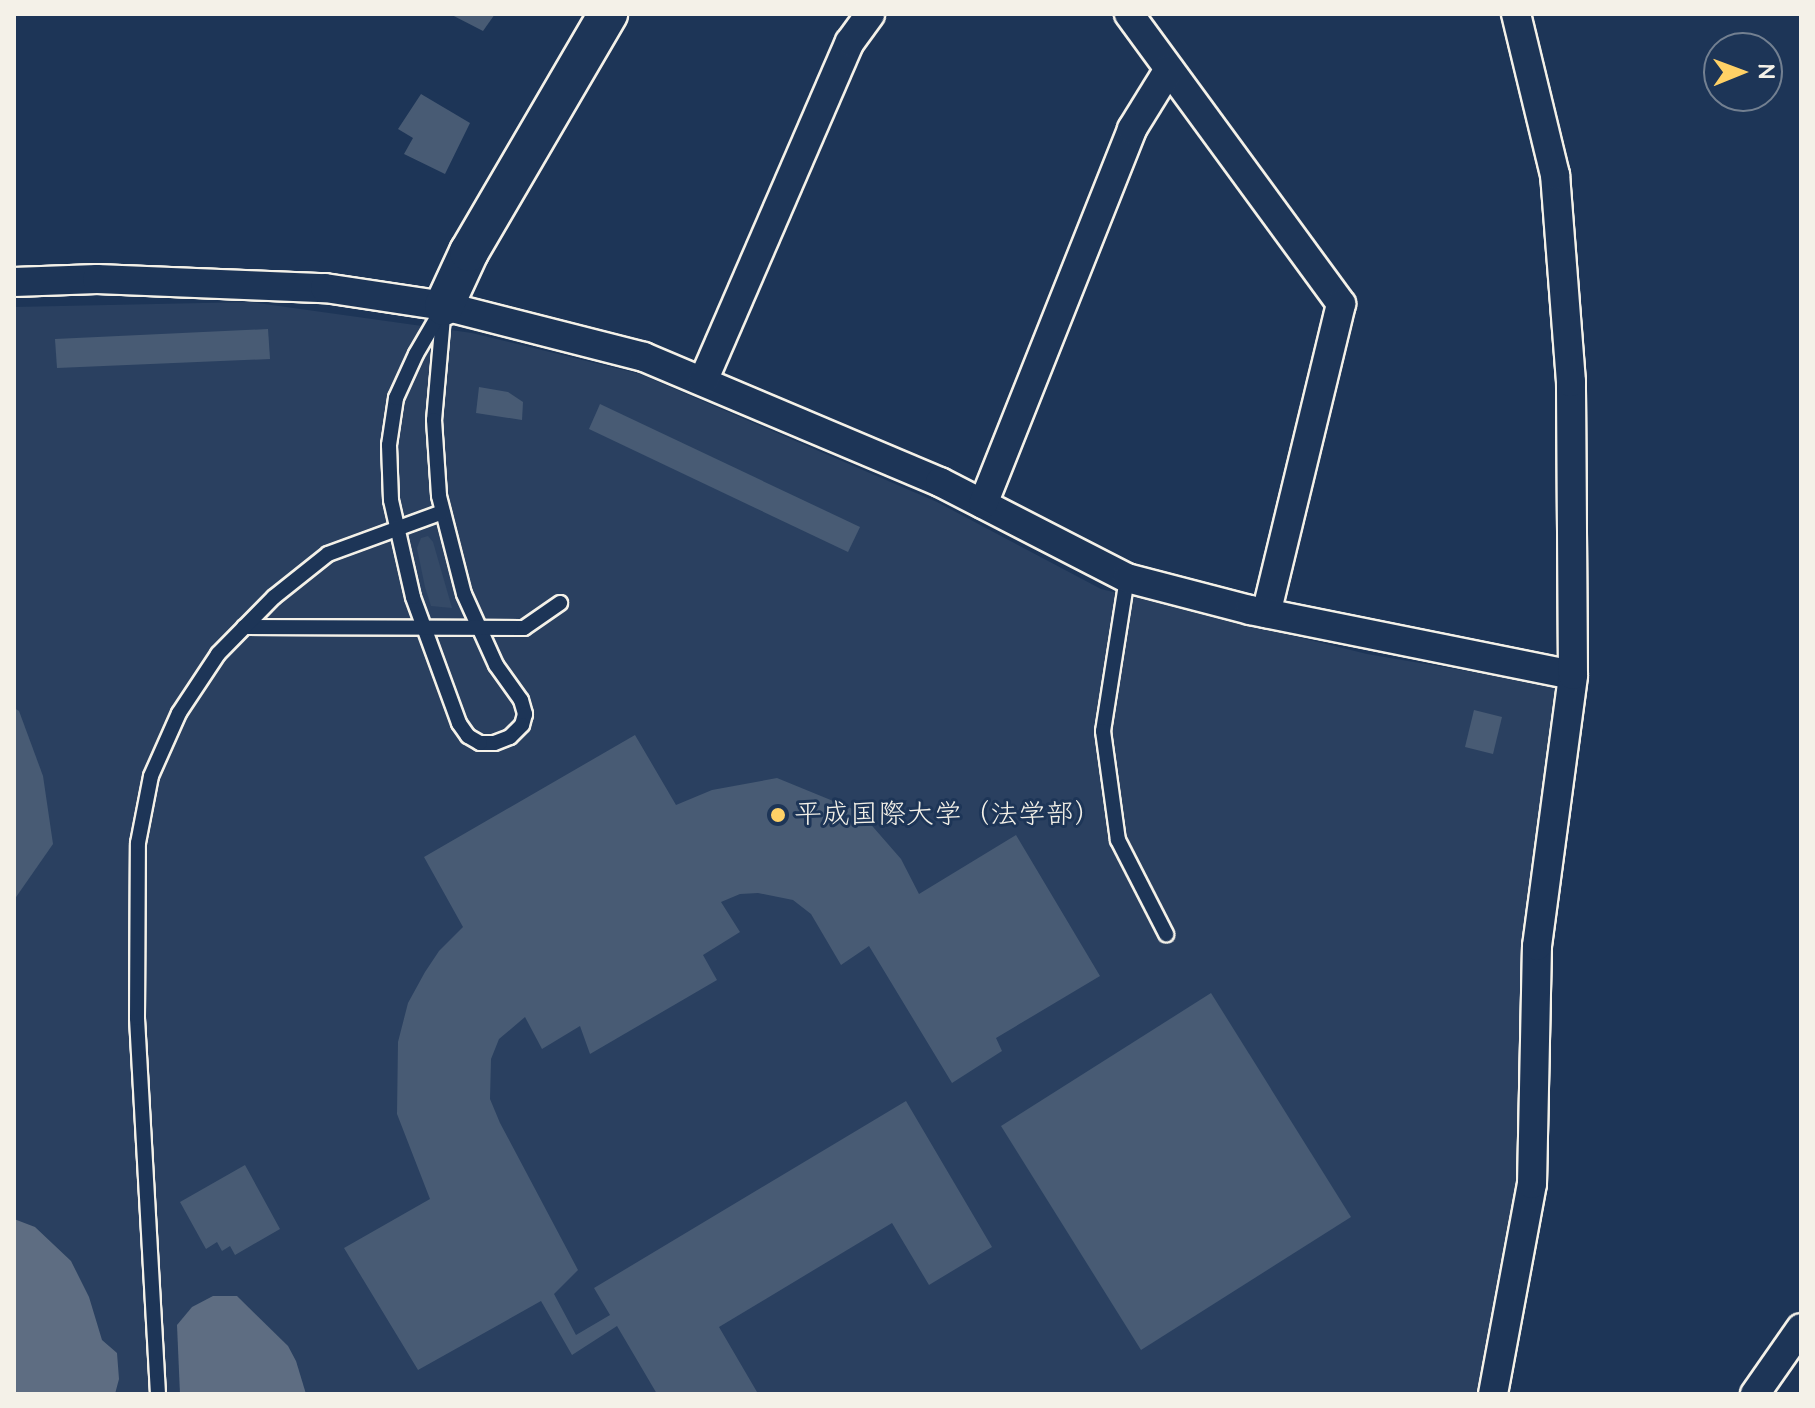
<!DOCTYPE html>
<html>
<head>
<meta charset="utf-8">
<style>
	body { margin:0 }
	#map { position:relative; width:1815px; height:1408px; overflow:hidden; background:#1d3557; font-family:"Architects Daughter","Klee One",sans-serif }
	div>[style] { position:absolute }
	.built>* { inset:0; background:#2a4060 }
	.green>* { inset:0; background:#354a67 }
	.water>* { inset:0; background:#5e6d82 }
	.building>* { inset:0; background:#485b74 }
	.roads { filter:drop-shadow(2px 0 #f4f1e8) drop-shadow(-2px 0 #f4f1e8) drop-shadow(0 2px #f4f1e8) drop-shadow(0 -2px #f4f1e8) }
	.lane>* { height:14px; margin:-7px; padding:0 7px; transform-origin:7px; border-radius:7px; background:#1d3557 }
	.street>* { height:28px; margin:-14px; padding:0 14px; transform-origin:14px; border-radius:14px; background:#1d3557 }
	.secondary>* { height:38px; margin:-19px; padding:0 19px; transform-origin:19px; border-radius:19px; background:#1d3557 }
	.dots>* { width:22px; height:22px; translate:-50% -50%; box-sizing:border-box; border:4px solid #1d3557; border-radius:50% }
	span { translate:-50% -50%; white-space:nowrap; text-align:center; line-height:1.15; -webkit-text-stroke:6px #1d3557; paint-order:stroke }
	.poi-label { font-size:28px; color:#f4f1e8 }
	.left { translate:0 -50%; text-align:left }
	.frame { position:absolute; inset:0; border:16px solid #f4f1e8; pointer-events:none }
	.north { position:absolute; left:1703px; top:32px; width:80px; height:80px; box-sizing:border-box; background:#1d3557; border:2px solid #738091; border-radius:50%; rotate:89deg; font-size:22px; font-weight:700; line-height:32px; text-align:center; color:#f4f1e8 }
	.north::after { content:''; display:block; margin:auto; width:28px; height:36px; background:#ffd166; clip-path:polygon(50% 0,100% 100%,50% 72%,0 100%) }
</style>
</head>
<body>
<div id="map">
	<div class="built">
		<div style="clip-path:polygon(251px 302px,472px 333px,640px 374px,937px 502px,1101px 589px,1367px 654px,1561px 687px,1520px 1164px,1479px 1394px,14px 1394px,14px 307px)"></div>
	</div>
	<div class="green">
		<div style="clip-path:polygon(428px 536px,433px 542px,452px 608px,431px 606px,425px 587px,417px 548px,421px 538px)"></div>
	</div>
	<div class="water">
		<div style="clip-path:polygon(14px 1219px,35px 1227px,71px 1261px,89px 1297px,102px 1340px,117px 1353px,119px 1379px,115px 1394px,14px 1394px)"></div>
		<div style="clip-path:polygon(213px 1296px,237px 1296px,288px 1346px,296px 1361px,306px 1394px,180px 1394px,177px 1325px,192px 1307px)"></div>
	</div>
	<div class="building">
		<div style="clip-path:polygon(450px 14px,495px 14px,483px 31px)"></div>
		<div style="clip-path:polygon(421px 94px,470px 123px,445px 174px,404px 154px,413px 138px,398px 129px)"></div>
		<div style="clip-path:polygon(268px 329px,270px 359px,57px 368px,55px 339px)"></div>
		<div style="clip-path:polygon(479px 387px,508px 392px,523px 402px,522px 420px,476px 413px)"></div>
		<div style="clip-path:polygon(600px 404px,860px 527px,848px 552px,589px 429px)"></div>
		<div style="clip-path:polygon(14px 708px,19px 711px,43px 776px,53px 844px,14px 900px)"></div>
		<div style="clip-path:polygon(1474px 710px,1502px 717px,1493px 754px,1465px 747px)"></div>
		<div style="clip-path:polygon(635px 735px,676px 805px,712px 790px,777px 778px,860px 812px,901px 859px,919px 894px,1016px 835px,1100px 976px,996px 1038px,1002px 1051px,952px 1083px,869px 946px,841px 965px,811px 914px,793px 900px,758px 893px,740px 894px,721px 902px,740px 932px,703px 955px,717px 980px,590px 1054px,580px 1026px,542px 1049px,525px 1017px,499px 1039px,491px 1059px,490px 1099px,500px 1123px,578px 1270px,554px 1294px,576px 1335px,610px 1315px,594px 1288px,906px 1101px,992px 1247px,929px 1285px,892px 1223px,719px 1327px,757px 1392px,754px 1394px,657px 1394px,617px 1326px,572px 1355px,541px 1301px,418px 1370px,344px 1248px,430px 1199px,397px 1114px,398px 1042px,408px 1003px,425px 972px,439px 951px,463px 927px,424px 857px)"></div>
		<div style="clip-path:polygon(1211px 993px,1351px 1217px,1141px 1350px,1001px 1126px)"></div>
		<div style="clip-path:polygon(245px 1165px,280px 1229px,235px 1255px,230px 1246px,222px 1251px,217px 1242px,206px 1249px,180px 1202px)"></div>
	</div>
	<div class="roads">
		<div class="lane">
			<div style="left:444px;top:306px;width:114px;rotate:95deg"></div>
			<div style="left:434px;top:420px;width:76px;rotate:86.2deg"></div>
			<div style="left:439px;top:496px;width:101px;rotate:75.7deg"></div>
			<div style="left:464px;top:594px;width:78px;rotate:65.7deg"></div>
			<div style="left:496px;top:665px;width:43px;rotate:54.5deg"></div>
			<div style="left:521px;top:700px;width:15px;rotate:74deg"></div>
			<div style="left:525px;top:714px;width:11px;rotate:105deg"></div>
			<div style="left:522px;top:725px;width:17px;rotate:135deg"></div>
			<div style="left:510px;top:737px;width:17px;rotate:159deg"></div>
			<div style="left:494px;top:743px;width:14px;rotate:180deg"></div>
			<div style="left:480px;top:743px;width:14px;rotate:-150deg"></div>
			<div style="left:468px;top:736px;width:16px;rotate:-125deg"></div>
			<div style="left:459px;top:723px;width:134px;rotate:-110.1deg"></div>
			<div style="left:413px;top:597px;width:99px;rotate:-102.8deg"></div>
			<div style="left:391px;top:500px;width:55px;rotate:-92.1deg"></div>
			<div style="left:389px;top:445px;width:48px;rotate:-81.5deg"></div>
			<div style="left:396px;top:398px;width:48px;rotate:-65.6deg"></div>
			<div style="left:416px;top:354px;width:56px;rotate:-59.7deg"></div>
			<div style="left:1127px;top:578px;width:155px;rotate:98.9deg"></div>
			<div style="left:1103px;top:731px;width:110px;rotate:82.2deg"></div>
			<div style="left:1118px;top:840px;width:106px;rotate:62.9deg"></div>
			<div style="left:244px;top:627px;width:280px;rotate:0.2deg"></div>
			<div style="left:524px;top:628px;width:44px;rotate:-34.8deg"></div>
			<div style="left:158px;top:1394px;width:377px;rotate:-93.2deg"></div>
			<div style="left:137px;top:1018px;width:175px;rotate:-89.7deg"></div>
			<div style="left:138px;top:843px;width:68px;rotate:-79deg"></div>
			<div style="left:151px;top:776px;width:69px;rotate:-66deg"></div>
			<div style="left:179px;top:713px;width:71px;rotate:-56.5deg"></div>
			<div style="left:218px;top:654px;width:80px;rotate:-45.5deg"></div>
			<div style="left:274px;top:597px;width:69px;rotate:-38.5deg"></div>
			<div style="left:328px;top:554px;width:122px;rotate:-20.1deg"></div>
		</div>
		<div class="street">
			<div style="left:1129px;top:14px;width:359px;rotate:53.8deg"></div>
			<div style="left:1341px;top:304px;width:318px;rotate:103.6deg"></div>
			<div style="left:14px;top:282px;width:83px;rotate:-2.1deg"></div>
			<div style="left:97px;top:279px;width:228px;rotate:2.3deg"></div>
			<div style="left:325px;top:288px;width:120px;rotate:8.6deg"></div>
			<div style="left:444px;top:306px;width:206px;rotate:14.3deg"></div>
			<div style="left:644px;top:357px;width:321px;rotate:22.9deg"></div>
			<div style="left:940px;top:482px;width:210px;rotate:27.2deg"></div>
			<div style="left:1127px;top:578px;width:127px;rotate:14.6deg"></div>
			<div style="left:1250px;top:610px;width:329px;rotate:11.4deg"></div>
			<div style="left:703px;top:381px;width:369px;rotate:-66.6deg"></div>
			<div style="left:850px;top:42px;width:34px;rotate:-54deg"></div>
			<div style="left:983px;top:504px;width:404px;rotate:-68.3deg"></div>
			<div style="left:1132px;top:129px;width:70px;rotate:-58.3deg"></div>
			<div style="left:1493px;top:1394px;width:214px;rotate:-79.5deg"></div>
			<div style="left:1532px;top:1184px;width:238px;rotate:-88.8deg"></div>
			<div style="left:1537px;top:946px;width:273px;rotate:-82.4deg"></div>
			<div style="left:1573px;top:675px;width:293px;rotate:-90.4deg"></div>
			<div style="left:1571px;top:382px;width:208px;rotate:-94.4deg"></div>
			<div style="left:1555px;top:175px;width:166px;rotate:-103.6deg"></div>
			<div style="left:1755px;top:1394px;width:80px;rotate:-55.1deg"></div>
		</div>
		<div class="secondary">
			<div style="left:444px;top:306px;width:60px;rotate:-65.2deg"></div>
			<div style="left:469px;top:252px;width:276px;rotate:-59.7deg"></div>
		</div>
	</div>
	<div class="dots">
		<div style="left:778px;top:815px;background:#ffd166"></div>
	</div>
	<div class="poi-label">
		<span class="left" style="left:794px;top:815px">平成国際大学（法学部）</span>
	</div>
	<div class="frame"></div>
	<div class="north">N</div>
</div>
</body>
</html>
